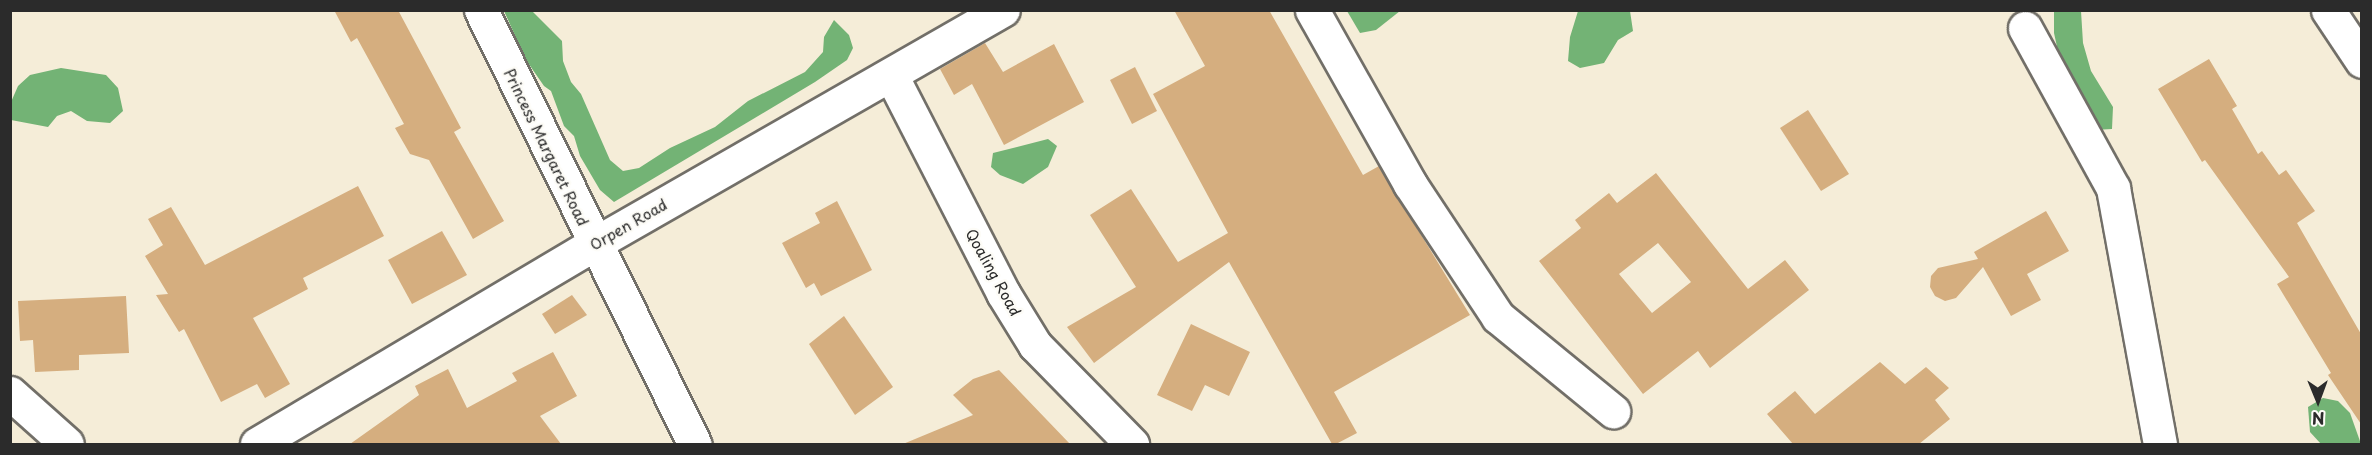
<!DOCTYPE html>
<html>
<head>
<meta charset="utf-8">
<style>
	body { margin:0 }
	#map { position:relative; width:2372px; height:455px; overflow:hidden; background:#f5edd8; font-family:"Playpen Sans",sans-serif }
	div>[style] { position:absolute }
	.forest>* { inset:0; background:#73b375 }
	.building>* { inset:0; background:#d5ae7f }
	.roads { filter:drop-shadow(2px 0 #726f68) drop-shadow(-2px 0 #726f68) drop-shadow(0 2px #726f68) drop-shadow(0 -2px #726f68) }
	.minor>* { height:33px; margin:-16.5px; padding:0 16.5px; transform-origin:16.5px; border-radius:16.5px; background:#fff }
	.major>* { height:33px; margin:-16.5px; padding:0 16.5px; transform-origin:16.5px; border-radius:16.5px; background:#fff }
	span { translate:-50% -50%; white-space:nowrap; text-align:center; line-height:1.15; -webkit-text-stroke:5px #fdfcf7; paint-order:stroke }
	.street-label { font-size:15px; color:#2b2b2b }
	.frame { position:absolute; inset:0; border:12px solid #2b2b2b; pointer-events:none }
	.north { position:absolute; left:2288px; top:371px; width:60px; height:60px; -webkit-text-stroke:4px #fdfcf7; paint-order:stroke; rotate:179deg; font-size:16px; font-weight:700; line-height:24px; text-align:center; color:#2b2b2b }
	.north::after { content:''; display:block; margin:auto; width:21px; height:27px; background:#2b2b2b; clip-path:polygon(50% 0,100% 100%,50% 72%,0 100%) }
</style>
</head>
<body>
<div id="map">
	<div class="forest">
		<div style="clip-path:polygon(504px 11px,532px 11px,562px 41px,563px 61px,571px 82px,581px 94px,610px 160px,623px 171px,639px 168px,670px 148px,715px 127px,748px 101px,805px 72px,823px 52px,824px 37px,834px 20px,849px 35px,853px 48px,847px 60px,815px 82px,614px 202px,600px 190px,580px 156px,574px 136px,564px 126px,551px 91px,544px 86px,526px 60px)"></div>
		<div style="clip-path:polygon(1347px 11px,1347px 10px,1400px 11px,1376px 30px,1360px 33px)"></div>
		<div style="clip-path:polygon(1578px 11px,1630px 11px,1633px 31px,1618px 40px,1604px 63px,1580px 68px,1568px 61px,1570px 37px)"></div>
		<div style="clip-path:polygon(2054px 11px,2081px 11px,2083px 43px,2091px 71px,2113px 107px,2112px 129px,2094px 130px,2061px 65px,2054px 33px)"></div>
		<div style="clip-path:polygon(61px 68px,106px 75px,118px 88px,123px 111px,110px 123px,87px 121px,71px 111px,57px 116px,48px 127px,11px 120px,11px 102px,18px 86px,30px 75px)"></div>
		<div style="clip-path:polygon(1048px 139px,1057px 146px,1048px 167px,1023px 184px,1000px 175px,991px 167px,993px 153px)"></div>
		<div style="clip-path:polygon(2323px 398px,2338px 401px,2350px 413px,2361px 444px,2321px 444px,2310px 432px,2308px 407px)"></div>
	</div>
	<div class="building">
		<div style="clip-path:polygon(334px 10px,398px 10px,461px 128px,454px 132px,504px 221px,473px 239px,429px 160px,410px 154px,395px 128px,404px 124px,357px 38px,351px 42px)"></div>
		<div style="clip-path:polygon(1174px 10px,1269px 10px,1363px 175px,1379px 166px,1470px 315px,1334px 392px,1357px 433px,1336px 444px,1332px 444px,1229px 262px,1094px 363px,1067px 327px,1136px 287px,1090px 215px,1131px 189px,1178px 262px,1228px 233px,1153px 94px,1205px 66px)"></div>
		<div style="clip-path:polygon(985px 43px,1003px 72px,1054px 44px,1084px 102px,1004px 145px,972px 84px,954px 95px,940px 69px)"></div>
		<div style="clip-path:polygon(2209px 59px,2237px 106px,2232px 109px,2258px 154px,2262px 151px,2279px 175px,2286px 170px,2315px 211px,2297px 223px,2361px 334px,2361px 424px,2328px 375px,2331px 373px,2277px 284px,2289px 277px,2205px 160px,2202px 162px,2158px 89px)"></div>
		<div style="clip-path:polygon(1135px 67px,1157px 111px,1132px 124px,1110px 80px)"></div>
		<div style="clip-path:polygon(1808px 110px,1849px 174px,1821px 191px,1780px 128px)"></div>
		<div style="clip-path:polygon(evenodd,1656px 173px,1748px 289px,1785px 260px,1809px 290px,1710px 368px,1698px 351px,1643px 394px,1539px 261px,1581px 228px,1575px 220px,1609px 193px,1617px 203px,1656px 173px,1658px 243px,1691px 282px,1652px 313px,1619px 274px,1658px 243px)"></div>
		<div style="clip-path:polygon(358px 186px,384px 236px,303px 278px,308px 289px,253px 318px,290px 384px,265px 398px,257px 384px,221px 402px,184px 329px,179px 332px,156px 295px,168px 294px,145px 256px,163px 245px,148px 219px,171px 207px,205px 265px)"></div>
		<div style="clip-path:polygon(837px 201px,872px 270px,821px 296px,814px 283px,806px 288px,782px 243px,820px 223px,815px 213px)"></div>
		<div style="clip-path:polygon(2046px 211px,2069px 251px,2027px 274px,2041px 300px,2011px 316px,1983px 267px,1956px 298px,1945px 301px,1935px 296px,1930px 287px,1931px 276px,1938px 268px,1978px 259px,1974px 252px)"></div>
		<div style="clip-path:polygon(442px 231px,467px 275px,412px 304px,388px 260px)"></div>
		<div style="clip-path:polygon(572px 295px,587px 315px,555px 334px,542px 314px)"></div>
		<div style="clip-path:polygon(126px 296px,129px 353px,79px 355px,79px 370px,35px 372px,33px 340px,20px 341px,18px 301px)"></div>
		<div style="clip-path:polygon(844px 316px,893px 387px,855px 415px,809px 344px)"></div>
		<div style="clip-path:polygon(1191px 324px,1250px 352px,1229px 396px,1205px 385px,1192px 411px,1157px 395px)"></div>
		<div style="clip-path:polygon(553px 352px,577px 396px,540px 416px,561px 444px,350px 444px,419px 395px,415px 386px,448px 369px,467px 408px,517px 381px,512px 373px)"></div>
		<div style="clip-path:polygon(1880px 362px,1905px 384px,1926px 367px,1949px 388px,1935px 400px,1950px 419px,1919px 444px,1793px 444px,1767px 414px,1795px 391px,1815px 414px)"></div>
		<div style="clip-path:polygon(999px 370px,1070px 444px,903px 444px,973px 415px,953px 395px,973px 379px)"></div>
	</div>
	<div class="roads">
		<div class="minor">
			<div style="left:481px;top:10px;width:484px;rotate:63.8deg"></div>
			<div style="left:1312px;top:10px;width:200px;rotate:60.6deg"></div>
			<div style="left:1410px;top:184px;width:159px;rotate:56.5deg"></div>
			<div style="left:1498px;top:317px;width:149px;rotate:39.3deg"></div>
			<div style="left:2025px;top:28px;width:183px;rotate:61.2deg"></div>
			<div style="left:2113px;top:188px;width:260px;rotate:79.6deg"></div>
			<div style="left:891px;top:75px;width:245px;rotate:62.8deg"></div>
			<div style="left:1003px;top:293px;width:61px;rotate:58.4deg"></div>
			<div style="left:1035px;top:345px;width:139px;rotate:45.6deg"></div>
			<div style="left:10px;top:393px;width:76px;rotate:41.8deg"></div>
			<div style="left:257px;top:444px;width:392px;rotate:-30.7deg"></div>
			<div style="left:594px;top:244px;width:471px;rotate:-29.8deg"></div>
		</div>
		<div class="major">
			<div style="left:2328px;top:10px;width:61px;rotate:56.3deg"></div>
		</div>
	</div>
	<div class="street-label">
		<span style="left:547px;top:147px;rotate:64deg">Princess Margaret Road</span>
		<span style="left:628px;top:224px;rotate:-30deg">Orpen Road</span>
		<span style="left:994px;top:272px;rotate:61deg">Qoaling Road</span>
	</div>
	<div class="frame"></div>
	<div class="north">N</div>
</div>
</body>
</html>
